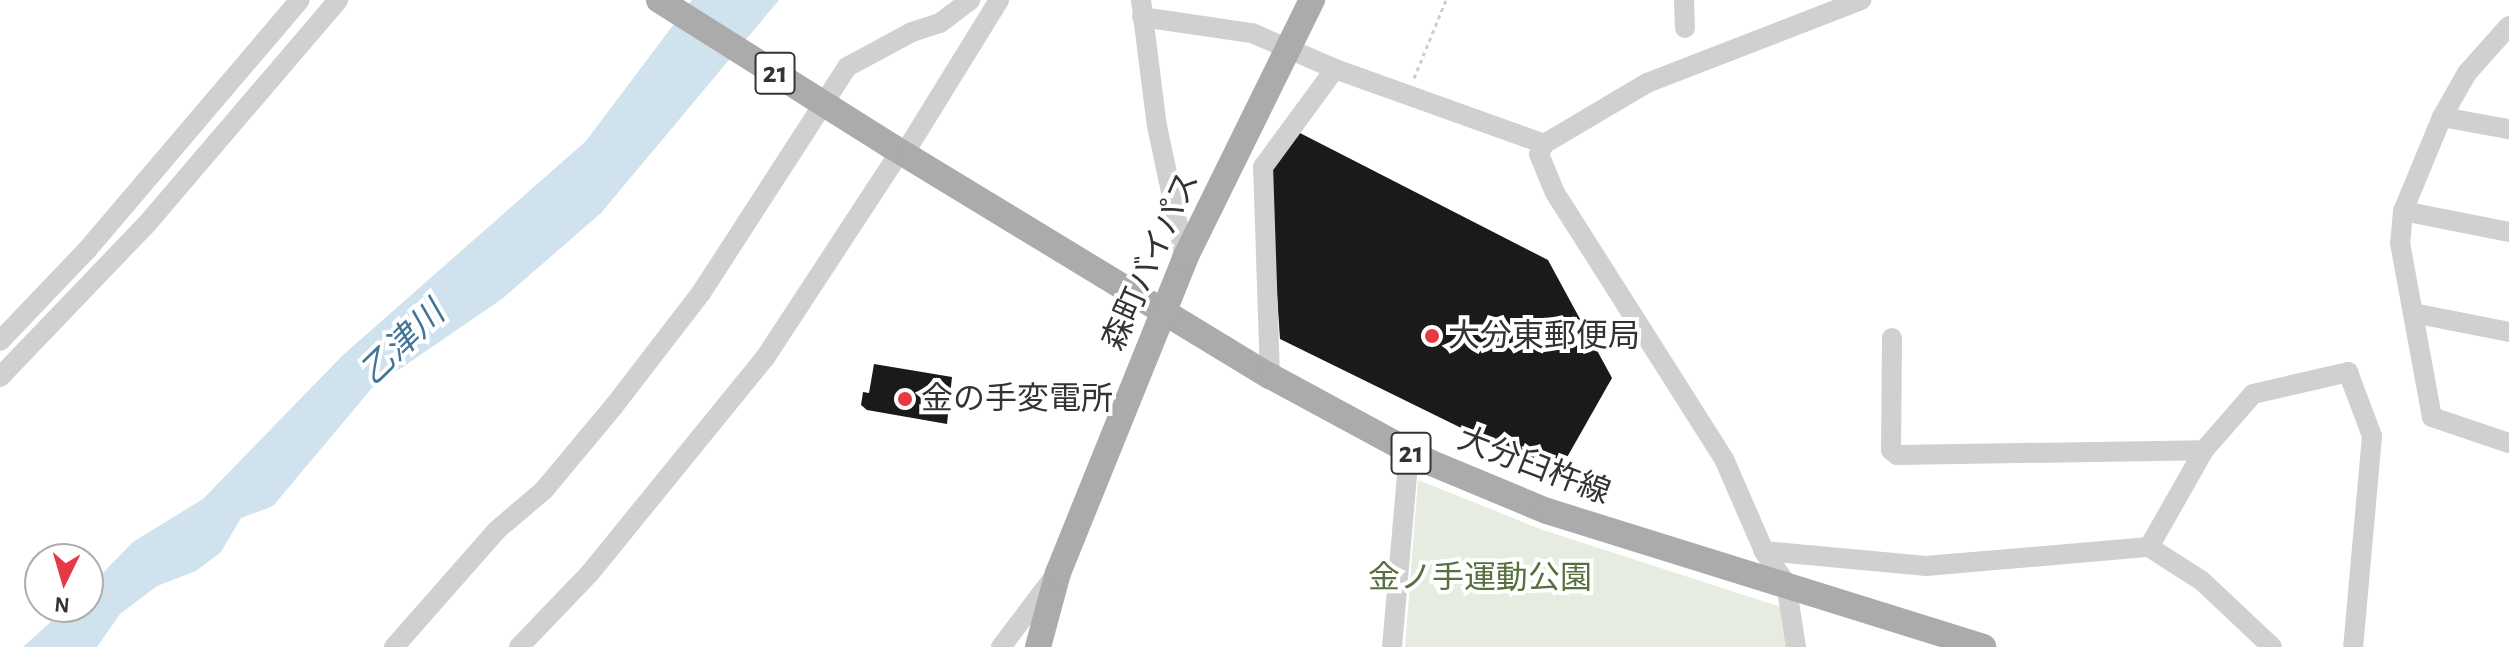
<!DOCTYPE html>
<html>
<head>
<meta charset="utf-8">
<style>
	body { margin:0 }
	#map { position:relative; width:2509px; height:647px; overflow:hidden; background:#fff; font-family:"Alegreya Sans","Noto Sans JP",sans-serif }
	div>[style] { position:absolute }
	.green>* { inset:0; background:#e6ecdf }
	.water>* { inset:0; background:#cfe2ee }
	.building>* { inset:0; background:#1a1a1a }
	.path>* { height:3px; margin-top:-1.5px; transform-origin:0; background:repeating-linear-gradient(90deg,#cdcdcd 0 4px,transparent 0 8px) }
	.minor>* { height:20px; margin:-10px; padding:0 10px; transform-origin:10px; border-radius:10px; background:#d0d0d0 }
	.major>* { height:26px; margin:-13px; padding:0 13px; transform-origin:13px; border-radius:13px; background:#ababab }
	.major-bridge>* { height:26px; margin:-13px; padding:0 13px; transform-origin:13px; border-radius:13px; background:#ababab }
	.dots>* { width:22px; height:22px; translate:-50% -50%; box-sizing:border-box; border:4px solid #fff; border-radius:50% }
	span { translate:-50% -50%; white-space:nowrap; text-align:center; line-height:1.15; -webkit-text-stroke:8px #fff; paint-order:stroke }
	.shield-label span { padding:2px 6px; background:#fff; border:2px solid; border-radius:6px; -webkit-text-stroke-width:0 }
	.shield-label { font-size:30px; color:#333; font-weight:700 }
	.street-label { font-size:32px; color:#333 }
	.poi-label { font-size:32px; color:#333 }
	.left { translate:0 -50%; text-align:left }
	.park-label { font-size:32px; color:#56703f }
	.water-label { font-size:34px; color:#3f7597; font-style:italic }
	.north { position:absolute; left:24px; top:543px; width:80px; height:80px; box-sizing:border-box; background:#fff; border:2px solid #adadad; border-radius:50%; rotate:185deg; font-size:22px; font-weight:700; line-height:32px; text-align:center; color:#333 }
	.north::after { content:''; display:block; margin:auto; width:28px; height:36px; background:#e63946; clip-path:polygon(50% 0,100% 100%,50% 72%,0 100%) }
</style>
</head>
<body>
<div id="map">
	<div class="green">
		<div style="clip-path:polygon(1418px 480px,1543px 530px,1781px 607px,1789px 647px,1405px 647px)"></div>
	</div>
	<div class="water">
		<div style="clip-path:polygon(692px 0,779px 0,601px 213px,502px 299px,372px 388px,273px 506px,241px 518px,221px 552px,196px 571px,157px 586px,120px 614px,97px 647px,23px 647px,67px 607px,88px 607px,88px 588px,133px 542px,203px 499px,343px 355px,586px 141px)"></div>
	</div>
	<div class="building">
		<div style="clip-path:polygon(1298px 132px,1548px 260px,1612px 378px,1557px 475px,1280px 339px,1269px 173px)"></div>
		<div style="clip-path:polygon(874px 364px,952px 377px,947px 424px,867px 410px,861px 405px,863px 392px,869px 393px)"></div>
	</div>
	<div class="path">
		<div style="left:1414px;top:78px;width:84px;rotate:-67.7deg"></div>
	</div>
	<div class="minor">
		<div style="left:1141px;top:0;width:127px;rotate:82.8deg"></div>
		<div style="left:1157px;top:126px;width:135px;rotate:78deg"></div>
		<div style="left:1684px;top:0;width:28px;rotate:88deg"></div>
		<div style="left:1142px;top:17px;width:111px;rotate:8.3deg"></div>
		<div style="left:1252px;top:33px;width:90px;rotate:23.4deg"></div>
		<div style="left:1335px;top:69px;width:222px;rotate:19.7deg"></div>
		<div style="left:2509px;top:26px;width:63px;rotate:131.8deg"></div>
		<div style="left:2467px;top:73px;width:51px;rotate:119.6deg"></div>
		<div style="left:2442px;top:117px;width:102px;rotate:112.5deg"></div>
		<div style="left:2403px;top:211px;width:32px;rotate:95deg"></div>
		<div style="left:2400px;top:243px;width:177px;rotate:79.6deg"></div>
		<div style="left:2432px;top:417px;width:81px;rotate:18.7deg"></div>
		<div style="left:2442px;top:117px;width:68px;rotate:10.2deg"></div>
		<div style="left:904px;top:154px;width:181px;rotate:-58.3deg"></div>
		<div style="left:2403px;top:211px;width:108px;rotate:11.2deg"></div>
		<div style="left:2413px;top:313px;width:98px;rotate:11.2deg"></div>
		<div style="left:1892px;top:338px;width:112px;rotate:90.5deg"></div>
		<div style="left:1891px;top:450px;width:8px;rotate:40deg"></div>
		<div style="left:1897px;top:455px;width:307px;rotate:-0.9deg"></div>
		<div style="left:2204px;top:450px;width:74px;rotate:-48.8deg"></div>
		<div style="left:2253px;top:394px;width:98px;rotate:-13deg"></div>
		<div style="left:2348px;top:372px;width:68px;rotate:69.4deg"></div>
		<div style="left:2372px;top:436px;width:212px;rotate:95.1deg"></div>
		<div style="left:0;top:341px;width:126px;rotate:-46.3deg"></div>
		<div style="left:87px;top:250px;width:328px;rotate:-49.6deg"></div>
		<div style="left:1270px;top:376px;width:209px;rotate:-91.9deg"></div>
		<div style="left:1263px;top:167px;width:122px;rotate:-53.7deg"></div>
		<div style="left:0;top:377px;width:211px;rotate:-46.2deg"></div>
		<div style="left:146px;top:225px;width:296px;rotate:-49.5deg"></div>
		<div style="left:2149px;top:547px;width:112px;rotate:-60.4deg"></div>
		<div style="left:1764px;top:551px;width:163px;rotate:5.3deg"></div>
		<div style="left:1926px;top:566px;width:224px;rotate:-4.9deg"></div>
		<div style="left:2149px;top:547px;width:63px;rotate:32.7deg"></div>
		<div style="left:2202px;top:581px;width:96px;rotate:43.3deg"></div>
		<div style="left:394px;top:647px;width:156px;rotate:-48.6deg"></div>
		<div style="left:497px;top:530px;width:62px;rotate:-40.4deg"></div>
		<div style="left:544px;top:490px;width:109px;rotate:-50.2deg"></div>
		<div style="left:614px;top:406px;width:143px;rotate:-52.4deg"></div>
		<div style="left:701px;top:293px;width:269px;rotate:-57.1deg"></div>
		<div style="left:847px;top:67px;width:74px;rotate:-28.3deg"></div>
		<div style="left:912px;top:32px;width:29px;rotate:-18deg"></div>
		<div style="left:940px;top:23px;width:38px;rotate:-37deg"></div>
		<div style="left:519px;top:647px;width:103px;rotate:-46.2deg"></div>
		<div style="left:590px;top:573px;width:277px;rotate:-50.9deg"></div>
		<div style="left:765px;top:358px;width:246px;rotate:-56.8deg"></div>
		<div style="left:1001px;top:647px;width:88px;rotate:-52.9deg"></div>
		<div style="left:1392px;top:647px;width:196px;rotate:-85deg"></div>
		<div style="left:1796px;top:647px;width:65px;rotate:-98.9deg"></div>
		<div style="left:1786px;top:583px;width:39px;rotate:-125deg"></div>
		<div style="left:1764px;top:551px;width:100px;rotate:-113.5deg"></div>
		<div style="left:1724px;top:459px;width:315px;rotate:-122.4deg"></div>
		<div style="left:1555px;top:193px;width:42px;rotate:-112.3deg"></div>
		<div style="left:1539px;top:154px;width:11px;rotate:-63deg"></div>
		<div style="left:1544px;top:144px;width:120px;rotate:-30.6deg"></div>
		<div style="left:1647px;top:83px;width:230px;rotate:-21.2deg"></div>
	</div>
	<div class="major">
		<div style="left:891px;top:146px;width:443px;rotate:31.3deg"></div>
		<div style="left:1270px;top:376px;width:181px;rotate:28.4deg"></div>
		<div style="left:1429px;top:462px;width:128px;rotate:22.6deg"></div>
		<div style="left:1547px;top:511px;width:457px;rotate:17.3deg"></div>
		<div style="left:1038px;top:647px;width:77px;rotate:-74.9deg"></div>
		<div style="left:1058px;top:573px;width:340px;rotate:-68deg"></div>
		<div style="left:1185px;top:258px;width:288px;rotate:-63.8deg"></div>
	</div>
	<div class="major-bridge">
		<div style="left:659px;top:0;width:274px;rotate:32.2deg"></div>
	</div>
	<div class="dots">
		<div style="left:1432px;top:336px;background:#e63946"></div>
		<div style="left:905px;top:399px;background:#e63946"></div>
	</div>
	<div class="shield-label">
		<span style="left:775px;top:73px">21</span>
		<span style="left:1411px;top:453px">21</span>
	</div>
	<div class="street-label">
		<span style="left:1151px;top:261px;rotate:-66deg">森町バイパス</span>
		<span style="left:1534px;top:466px;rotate:21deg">大分臼杵線</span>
	</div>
	<div class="poi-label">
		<span class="left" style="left:1448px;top:336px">大分東郵便局</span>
		<span class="left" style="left:921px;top:399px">金の手変電所</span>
	</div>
	<div class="park-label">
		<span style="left:1480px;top:578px">金ノ手運動公園</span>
	</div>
	<div class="water-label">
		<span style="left:403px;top:344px;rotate:-44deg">乙津川</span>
	</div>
	<div class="north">N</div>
</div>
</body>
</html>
